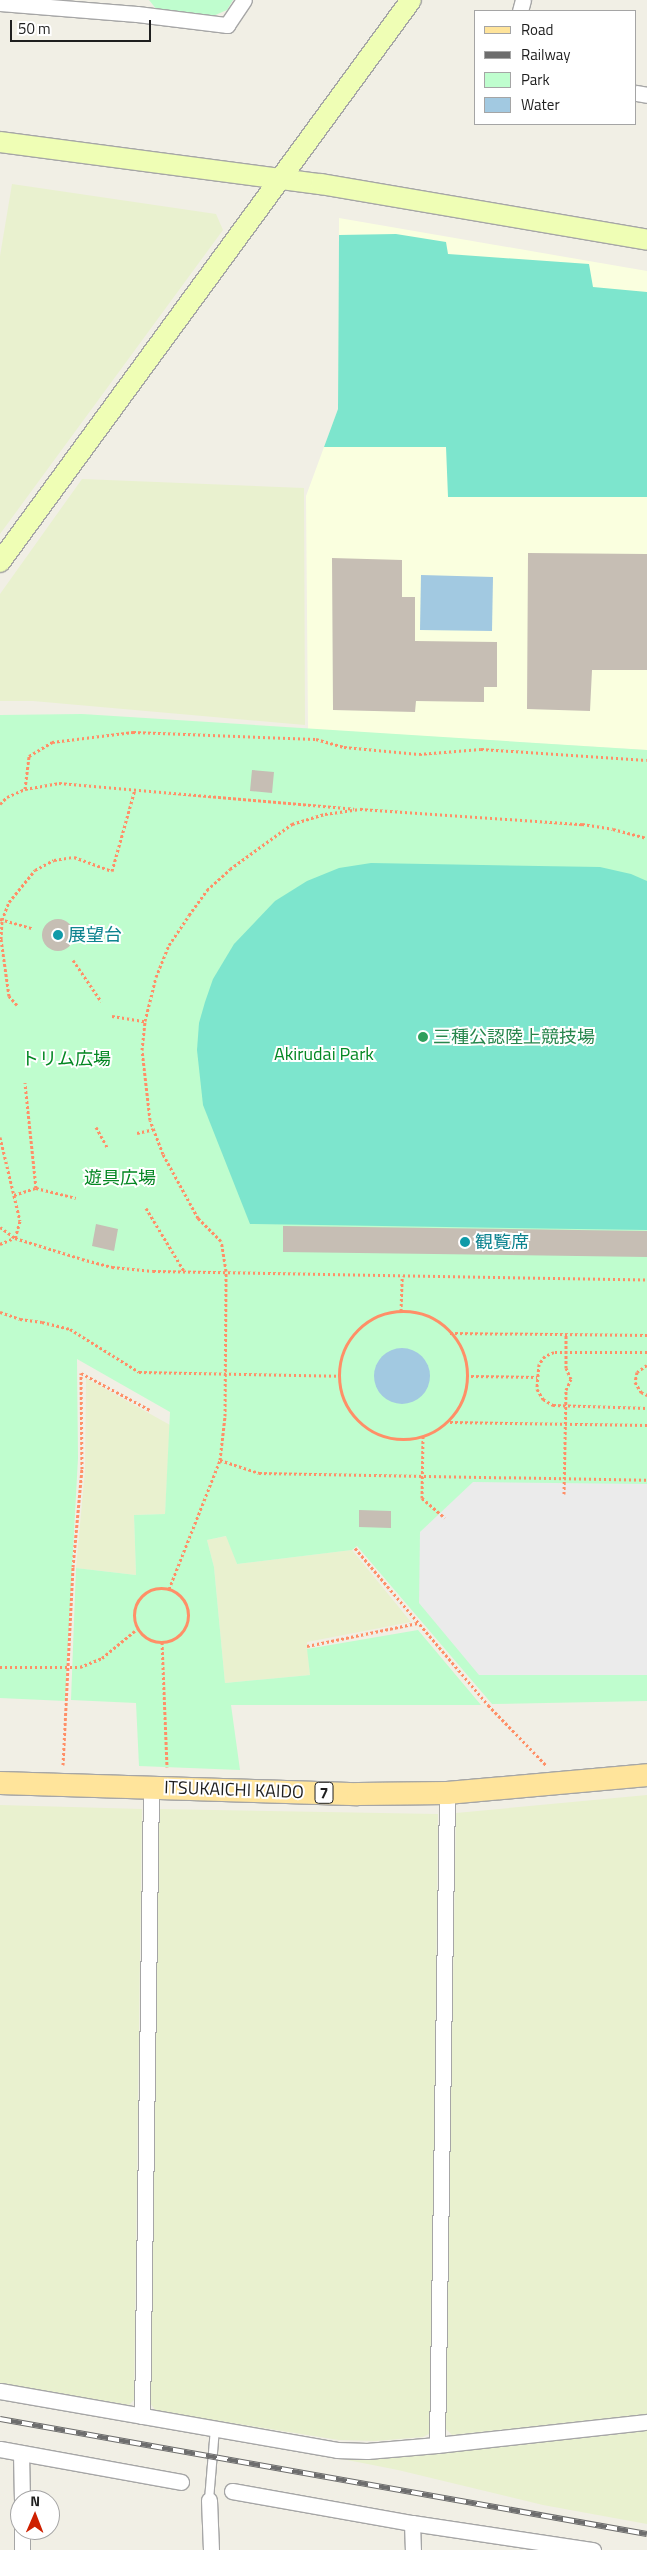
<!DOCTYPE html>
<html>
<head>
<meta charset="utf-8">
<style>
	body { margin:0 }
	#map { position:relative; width:647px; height:2550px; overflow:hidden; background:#f1efe5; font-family:"Titillium Web","Noto Sans JP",sans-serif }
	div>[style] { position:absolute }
	.education>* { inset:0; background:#faffdf }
	.farmland>* { inset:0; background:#e9f1cf }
	.park>* { inset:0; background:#bffdce }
	.pitch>* { inset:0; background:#7de5cd }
	.parking>* { inset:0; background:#ebebeb }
	.water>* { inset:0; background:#a2c9e1 }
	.round { border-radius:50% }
	.building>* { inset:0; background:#c6beb4 }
	.path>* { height:3px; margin-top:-1.5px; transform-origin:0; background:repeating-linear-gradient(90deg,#ff8f67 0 2.5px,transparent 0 5px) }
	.path>.ring { margin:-1.5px; padding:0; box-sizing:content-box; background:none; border:3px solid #ff8f67; border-radius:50% }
	.roads { filter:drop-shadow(1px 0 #a6a6a6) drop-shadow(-1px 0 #a6a6a6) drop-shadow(0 1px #a6a6a6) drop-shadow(0 -1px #a6a6a6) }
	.lane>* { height:8px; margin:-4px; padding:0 4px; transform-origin:4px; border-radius:4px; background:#fff }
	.street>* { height:15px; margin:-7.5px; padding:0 7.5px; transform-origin:7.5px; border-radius:7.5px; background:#fff }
	.secondary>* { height:20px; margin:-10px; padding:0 10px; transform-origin:10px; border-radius:10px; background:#effeb5 }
	.primary>* { height:22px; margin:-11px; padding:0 11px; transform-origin:11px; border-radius:11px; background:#ffe49b }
	.rail>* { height:5.5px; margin-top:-2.75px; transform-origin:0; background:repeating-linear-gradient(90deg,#fff 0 11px,#6d6d6d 0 22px); box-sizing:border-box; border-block:1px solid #6d6d6d }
	.dots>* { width:14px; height:14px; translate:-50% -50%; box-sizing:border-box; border:2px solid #fff; border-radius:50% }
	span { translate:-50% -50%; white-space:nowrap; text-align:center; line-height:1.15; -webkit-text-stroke:4px #fff; paint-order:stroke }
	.shield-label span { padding:1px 4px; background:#fff; border:1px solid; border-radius:4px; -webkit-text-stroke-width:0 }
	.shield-label { font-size:16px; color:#1f1f1f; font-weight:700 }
	.culture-label { font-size:18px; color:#0d838f }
	.left { translate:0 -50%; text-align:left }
	.leisure-label { font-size:18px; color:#27864d }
	.park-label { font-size:18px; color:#048723 }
	.street-label { font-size:18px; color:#1f1f1f }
	.legend { position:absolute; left:474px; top:10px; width:162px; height:115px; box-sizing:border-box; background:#fff; border:1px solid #a5a5a5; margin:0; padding:6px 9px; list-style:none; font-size:15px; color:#1f1f1f }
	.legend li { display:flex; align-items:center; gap:10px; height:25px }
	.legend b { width:25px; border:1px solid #a5a5a5 }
	.north { position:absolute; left:10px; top:2490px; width:50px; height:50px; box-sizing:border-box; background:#fff; border:1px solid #a5a5a5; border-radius:50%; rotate:1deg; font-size:14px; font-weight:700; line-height:20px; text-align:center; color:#1f1f1f }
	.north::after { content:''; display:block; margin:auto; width:18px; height:22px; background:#ce2000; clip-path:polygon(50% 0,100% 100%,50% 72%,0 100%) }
	.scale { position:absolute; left:10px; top:20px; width:141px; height:22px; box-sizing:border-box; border:2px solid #1f1f1f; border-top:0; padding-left:6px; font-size:15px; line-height:18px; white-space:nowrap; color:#1f1f1f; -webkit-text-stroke:4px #fff; paint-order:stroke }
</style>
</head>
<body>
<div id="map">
	<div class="education">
		<div style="clip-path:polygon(339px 218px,647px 271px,647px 750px,308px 729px,306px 496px,338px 409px)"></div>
	</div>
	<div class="farmland">
		<div style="clip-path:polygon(12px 184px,216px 214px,223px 230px,0 534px,0 256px)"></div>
		<div style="clip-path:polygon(82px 479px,304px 488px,305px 725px,33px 701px,0 701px,0 594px)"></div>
		<div style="clip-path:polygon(86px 1378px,170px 1425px,165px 1514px,134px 1515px,136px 1575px,76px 1568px,85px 1470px)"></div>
		<div style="clip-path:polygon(227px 1536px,237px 1564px,352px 1550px,411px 1622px,307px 1642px,310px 1675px,225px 1683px,214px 1567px,207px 1540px)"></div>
		<div style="clip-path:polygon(647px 1795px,647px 2414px,452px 2435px,445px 2428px,456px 1813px)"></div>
		<div style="clip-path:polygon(0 1805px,142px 1809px,134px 2400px,129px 2405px,0 2383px)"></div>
		<div style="clip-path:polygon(158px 1809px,438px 1814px,431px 2433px,423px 2437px,375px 2441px,339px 2440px,156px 2411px,150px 2403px)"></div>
		<div style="clip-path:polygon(647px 2431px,647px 2524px,543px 2505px,398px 2470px,337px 2458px,371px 2459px,433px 2454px)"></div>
	</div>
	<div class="park">
		<div style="clip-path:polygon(149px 0,233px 0,227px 10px,213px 16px,157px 10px)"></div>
		<div style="clip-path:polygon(82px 714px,647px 750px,647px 1701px,492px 1704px,357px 1546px,352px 1550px,237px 1564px,226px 1536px,207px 1540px,214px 1567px,225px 1683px,310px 1675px,307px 1649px,418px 1630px,481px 1705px,231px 1705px,240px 1770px,139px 1766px,136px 1703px,71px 1700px,76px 1568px,136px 1575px,134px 1515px,165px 1514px,170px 1412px,77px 1359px,78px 1458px,65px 1701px,0 1698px,0 715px)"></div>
	</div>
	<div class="pitch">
		<div style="clip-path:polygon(396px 234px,446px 242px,448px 254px,589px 264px,593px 287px,647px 292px,647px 497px,448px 497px,446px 447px,324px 447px,338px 409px,339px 235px)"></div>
		<div style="clip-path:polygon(371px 863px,600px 867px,631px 874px,647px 881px,647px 1230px,250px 1224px,203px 1105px,197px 1050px,199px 1023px,205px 1002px,213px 979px,234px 944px,275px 901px,307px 881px,339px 868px)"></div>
	</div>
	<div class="parking">
		<div style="clip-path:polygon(473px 1482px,647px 1484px,647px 1675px,479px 1675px,419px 1603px,420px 1532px)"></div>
	</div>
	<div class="water">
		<div style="clip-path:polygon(421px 575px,493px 577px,492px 631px,420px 630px)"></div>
		<div class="round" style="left:374px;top:1348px;width:56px;height:56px"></div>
	</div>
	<div class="building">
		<div style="clip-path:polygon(528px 553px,647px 554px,647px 670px,592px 670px,590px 711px,527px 709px)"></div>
		<div style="clip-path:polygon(332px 558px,402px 560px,402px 597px,415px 597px,415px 641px,497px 642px,497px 687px,484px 687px,484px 702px,416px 701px,415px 712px,333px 710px)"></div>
		<div style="clip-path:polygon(252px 770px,274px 772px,272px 793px,250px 791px)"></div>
		<div class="round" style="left:42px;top:919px;width:32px;height:32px"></div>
		<div style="clip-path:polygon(96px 1224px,118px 1229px,114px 1251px,92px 1246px)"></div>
		<div style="clip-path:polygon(283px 1226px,647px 1231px,647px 1257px,283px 1252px)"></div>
		<div style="clip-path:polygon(359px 1510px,391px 1511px,391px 1528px,359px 1527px)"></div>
	</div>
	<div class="path">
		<div style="left:25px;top:789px;width:33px;rotate:-83deg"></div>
		<div style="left:29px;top:756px;width:27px;rotate:-31deg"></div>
		<div style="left:52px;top:742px;width:82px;rotate:-7deg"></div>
		<div style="left:133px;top:732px;width:183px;rotate:2.2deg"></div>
		<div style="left:316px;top:739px;width:29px;rotate:16deg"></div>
		<div style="left:344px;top:747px;width:75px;rotate:5.3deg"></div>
		<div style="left:419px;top:754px;width:62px;rotate:-4.6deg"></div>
		<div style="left:481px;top:749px;width:166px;rotate:3.8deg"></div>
		<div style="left:0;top:804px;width:10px;rotate:-45deg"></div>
		<div style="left:7px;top:797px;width:20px;rotate:-24deg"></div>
		<div style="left:25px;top:789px;width:35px;rotate:-10deg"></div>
		<div style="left:59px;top:783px;width:296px;rotate:5deg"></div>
		<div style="left:360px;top:809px;width:223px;rotate:3.9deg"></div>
		<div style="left:582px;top:824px;width:31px;rotate:9deg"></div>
		<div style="left:613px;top:829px;width:35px;rotate:15deg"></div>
		<div style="left:0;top:919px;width:33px;rotate:16deg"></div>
		<div style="left:73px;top:960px;width:50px;rotate:55.7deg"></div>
		<div style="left:17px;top:1005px;width:12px;rotate:-132deg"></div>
		<div style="left:9px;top:996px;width:58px;rotate:-98deg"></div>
		<div style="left:1px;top:939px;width:19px;rotate:-87deg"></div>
		<div style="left:2px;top:920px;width:19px;rotate:-69deg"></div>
		<div style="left:9px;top:902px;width:41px;rotate:-50.9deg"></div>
		<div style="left:35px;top:870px;width:21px;rotate:-28deg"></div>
		<div style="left:54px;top:860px;width:20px;rotate:-9deg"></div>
		<div style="left:74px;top:857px;width:40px;rotate:20.2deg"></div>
		<div style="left:112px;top:871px;width:85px;rotate:-74.3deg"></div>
		<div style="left:112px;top:1016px;width:33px;rotate:9deg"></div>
		<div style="left:96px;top:1127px;width:23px;rotate:61deg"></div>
		<div style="left:137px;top:1133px;width:17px;rotate:-13deg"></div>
		<div style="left:0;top:1137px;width:86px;rotate:76.6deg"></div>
		<div style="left:20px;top:1221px;width:18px;rotate:106deg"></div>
		<div style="left:36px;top:1188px;width:41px;rotate:14deg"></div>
		<div style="left:14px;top:1195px;width:23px;rotate:-18deg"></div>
		<div style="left:36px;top:1188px;width:106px;rotate:-96deg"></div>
		<div style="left:146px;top:1208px;width:74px;rotate:58.9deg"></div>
		<div style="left:0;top:1227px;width:19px;rotate:36deg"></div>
		<div style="left:15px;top:1238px;width:70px;rotate:17.4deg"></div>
		<div style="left:82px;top:1259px;width:31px;rotate:15deg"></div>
		<div style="left:112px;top:1267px;width:41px;rotate:5.6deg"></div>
		<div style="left:153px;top:1271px;width:494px;rotate:1deg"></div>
		<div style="left:0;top:1244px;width:15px;rotate:-23deg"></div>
		<div style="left:401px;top:1311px;width:35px;rotate:-88deg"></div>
		<div class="ring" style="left:339px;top:1311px;width:125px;height:125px"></div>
		<div style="left:0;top:1312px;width:21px;rotate:19deg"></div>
		<div style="left:20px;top:1319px;width:22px;rotate:8deg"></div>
		<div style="left:42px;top:1322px;width:29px;rotate:14deg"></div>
		<div style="left:70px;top:1329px;width:81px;rotate:31.9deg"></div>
		<div style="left:139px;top:1372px;width:200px;rotate:1.1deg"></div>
		<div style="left:450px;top:1333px;width:197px;rotate:0.6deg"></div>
		<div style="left:647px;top:1352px;width:93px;rotate:180deg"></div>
		<div style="left:554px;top:1352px;width:10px;rotate:156deg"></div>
		<div style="left:545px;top:1356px;width:10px;rotate:127deg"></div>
		<div style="left:539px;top:1364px;width:25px;rotate:95deg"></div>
		<div style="left:537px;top:1389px;width:12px;rotate:59deg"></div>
		<div style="left:543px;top:1399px;width:12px;rotate:31deg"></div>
		<div style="left:553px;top:1405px;width:94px;rotate:1.8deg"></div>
		<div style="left:647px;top:1365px;width:12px;rotate:145deg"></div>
		<div style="left:637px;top:1372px;width:10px;rotate:101deg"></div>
		<div style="left:635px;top:1382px;width:12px;rotate:59deg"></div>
		<div style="left:641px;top:1392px;width:7px;rotate:27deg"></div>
		<div style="left:466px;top:1376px;width:71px;rotate:0.8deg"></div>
		<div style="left:450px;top:1422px;width:197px;rotate:0.9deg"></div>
		<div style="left:423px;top:1436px;width:62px;rotate:90.9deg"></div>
		<div style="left:422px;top:1498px;width:30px;rotate:41deg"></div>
		<div style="left:220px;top:1460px;width:41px;rotate:18.4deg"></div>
		<div style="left:259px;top:1473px;width:388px;rotate:1deg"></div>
		<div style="left:564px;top:1494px;width:104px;rotate:-88.9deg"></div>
		<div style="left:566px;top:1390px;width:12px;rotate:-66deg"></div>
		<div style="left:571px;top:1379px;width:12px;rotate:-114deg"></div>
		<div style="left:566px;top:1368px;width:34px;rotate:-90deg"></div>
		<div style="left:355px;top:1548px;width:206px;rotate:49.7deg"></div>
		<div style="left:488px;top:1705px;width:83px;rotate:46deg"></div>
		<div class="ring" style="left:134px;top:1588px;width:51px;height:51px"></div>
		<div style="left:169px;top:1589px;width:139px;rotate:-68.4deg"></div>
		<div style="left:220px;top:1460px;width:44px;rotate:-83.5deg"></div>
		<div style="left:225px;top:1416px;width:145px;rotate:-89.6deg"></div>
		<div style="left:226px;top:1271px;width:30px;rotate:-99deg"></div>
		<div style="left:221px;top:1241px;width:33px;rotate:-135deg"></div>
		<div style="left:198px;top:1218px;width:73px;rotate:-118.7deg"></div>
		<div style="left:163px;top:1154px;width:36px;rotate:-111deg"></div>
		<div style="left:150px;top:1120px;width:70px;rotate:-96.5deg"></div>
		<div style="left:142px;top:1050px;width:29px;rotate:-84deg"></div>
		<div style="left:145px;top:1021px;width:45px;rotate:-76deg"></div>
		<div style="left:156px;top:977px;width:35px;rotate:-68deg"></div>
		<div style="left:169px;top:945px;width:36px;rotate:-56deg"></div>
		<div style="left:189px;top:915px;width:31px;rotate:-54deg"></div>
		<div style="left:207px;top:890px;width:31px;rotate:-42deg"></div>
		<div style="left:230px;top:869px;width:77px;rotate:-36deg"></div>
		<div style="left:292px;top:824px;width:34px;rotate:-17deg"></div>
		<div style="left:325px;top:814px;width:37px;rotate:-8deg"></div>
		<div style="left:162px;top:1642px;width:125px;rotate:87.7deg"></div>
		<div style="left:307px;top:1646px;width:113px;rotate:-11.7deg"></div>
		<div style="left:0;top:1667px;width:80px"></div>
		<div style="left:80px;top:1667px;width:24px;rotate:-22deg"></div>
		<div style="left:102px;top:1658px;width:45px;rotate:-39.6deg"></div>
		<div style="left:63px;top:1765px;width:198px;rotate:-87.1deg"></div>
		<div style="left:73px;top:1567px;width:98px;rotate:-84.8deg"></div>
		<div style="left:82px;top:1469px;width:96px;rotate:-90.6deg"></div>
		<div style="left:81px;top:1373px;width:78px;rotate:28.2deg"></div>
	</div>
	<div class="roads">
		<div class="lane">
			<div style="left:209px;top:2500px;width:71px;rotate:-85.2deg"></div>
		</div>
		<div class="street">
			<div style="left:0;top:3px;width:137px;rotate:4.6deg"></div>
			<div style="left:137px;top:14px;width:91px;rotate:7deg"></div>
			<div style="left:227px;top:25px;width:30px;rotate:-56deg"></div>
			<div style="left:520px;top:11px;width:11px;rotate:-75deg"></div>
			<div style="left:636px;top:93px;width:11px;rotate:10deg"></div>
			<div style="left:0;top:2391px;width:342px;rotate:9.9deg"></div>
			<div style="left:337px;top:2450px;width:30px;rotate:2deg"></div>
			<div style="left:367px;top:2451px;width:70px;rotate:-4.9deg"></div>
			<div style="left:437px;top:2445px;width:211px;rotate:-6.3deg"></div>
			<div style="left:142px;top:2416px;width:628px;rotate:-89.18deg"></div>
			<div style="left:437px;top:2445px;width:652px;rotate:-89.12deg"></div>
			<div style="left:0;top:2449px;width:184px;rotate:10.3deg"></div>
			<div style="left:21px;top:2453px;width:47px;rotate:88.8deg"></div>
			<div style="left:232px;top:2491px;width:183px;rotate:10.1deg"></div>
			<div style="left:412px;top:2523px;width:183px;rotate:8.5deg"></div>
			<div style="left:209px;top:2500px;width:50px;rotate:87.7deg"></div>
			<div style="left:412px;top:2523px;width:27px;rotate:88deg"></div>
			<div style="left:22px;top:2530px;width:20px;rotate:90deg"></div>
		</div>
		<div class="secondary">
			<div style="left:0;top:142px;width:324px;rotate:7.5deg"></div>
			<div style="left:321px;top:184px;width:331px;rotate:9.7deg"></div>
			<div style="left:0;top:562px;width:696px;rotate:-53.82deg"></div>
		</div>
		<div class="primary">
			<div style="left:0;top:1783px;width:358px;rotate:1.8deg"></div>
			<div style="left:358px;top:1794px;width:89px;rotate:-0.6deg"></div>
			<div style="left:447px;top:1793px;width:201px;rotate:-5.1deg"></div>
		</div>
	</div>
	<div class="rail">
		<div style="left:0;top:2419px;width:657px;rotate:10.08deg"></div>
	</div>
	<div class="dots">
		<div style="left:58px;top:935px;background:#0f9aa8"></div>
		<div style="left:423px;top:1037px;background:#2e9e5b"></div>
		<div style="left:465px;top:1242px;background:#0f9aa8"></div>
	</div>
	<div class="shield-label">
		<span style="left:324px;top:1793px">7</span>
	</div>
	<div class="culture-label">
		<span class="left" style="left:68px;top:935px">展望台</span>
		<span class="left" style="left:475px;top:1242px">観覧席</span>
	</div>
	<div class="leisure-label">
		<span class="left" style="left:433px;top:1037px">三種公認陸上競技場</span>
	</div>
	<div class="park-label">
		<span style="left:324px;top:1054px">Akirudai Park</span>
		<span style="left:66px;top:1059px">トリム広場</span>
		<span style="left:120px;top:1178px">遊具広場</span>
	</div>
	<div class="street-label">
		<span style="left:234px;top:1790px;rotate:2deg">ITSUKAICHI KAIDO</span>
	</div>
	<ul class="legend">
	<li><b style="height:6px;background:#ffe49b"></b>Road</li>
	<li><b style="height:6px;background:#6d6d6d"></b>Railway</li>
	<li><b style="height:14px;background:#bffdce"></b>Park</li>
	<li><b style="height:14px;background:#a2c9e1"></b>Water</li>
	</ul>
	<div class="north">N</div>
	<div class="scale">50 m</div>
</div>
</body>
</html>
